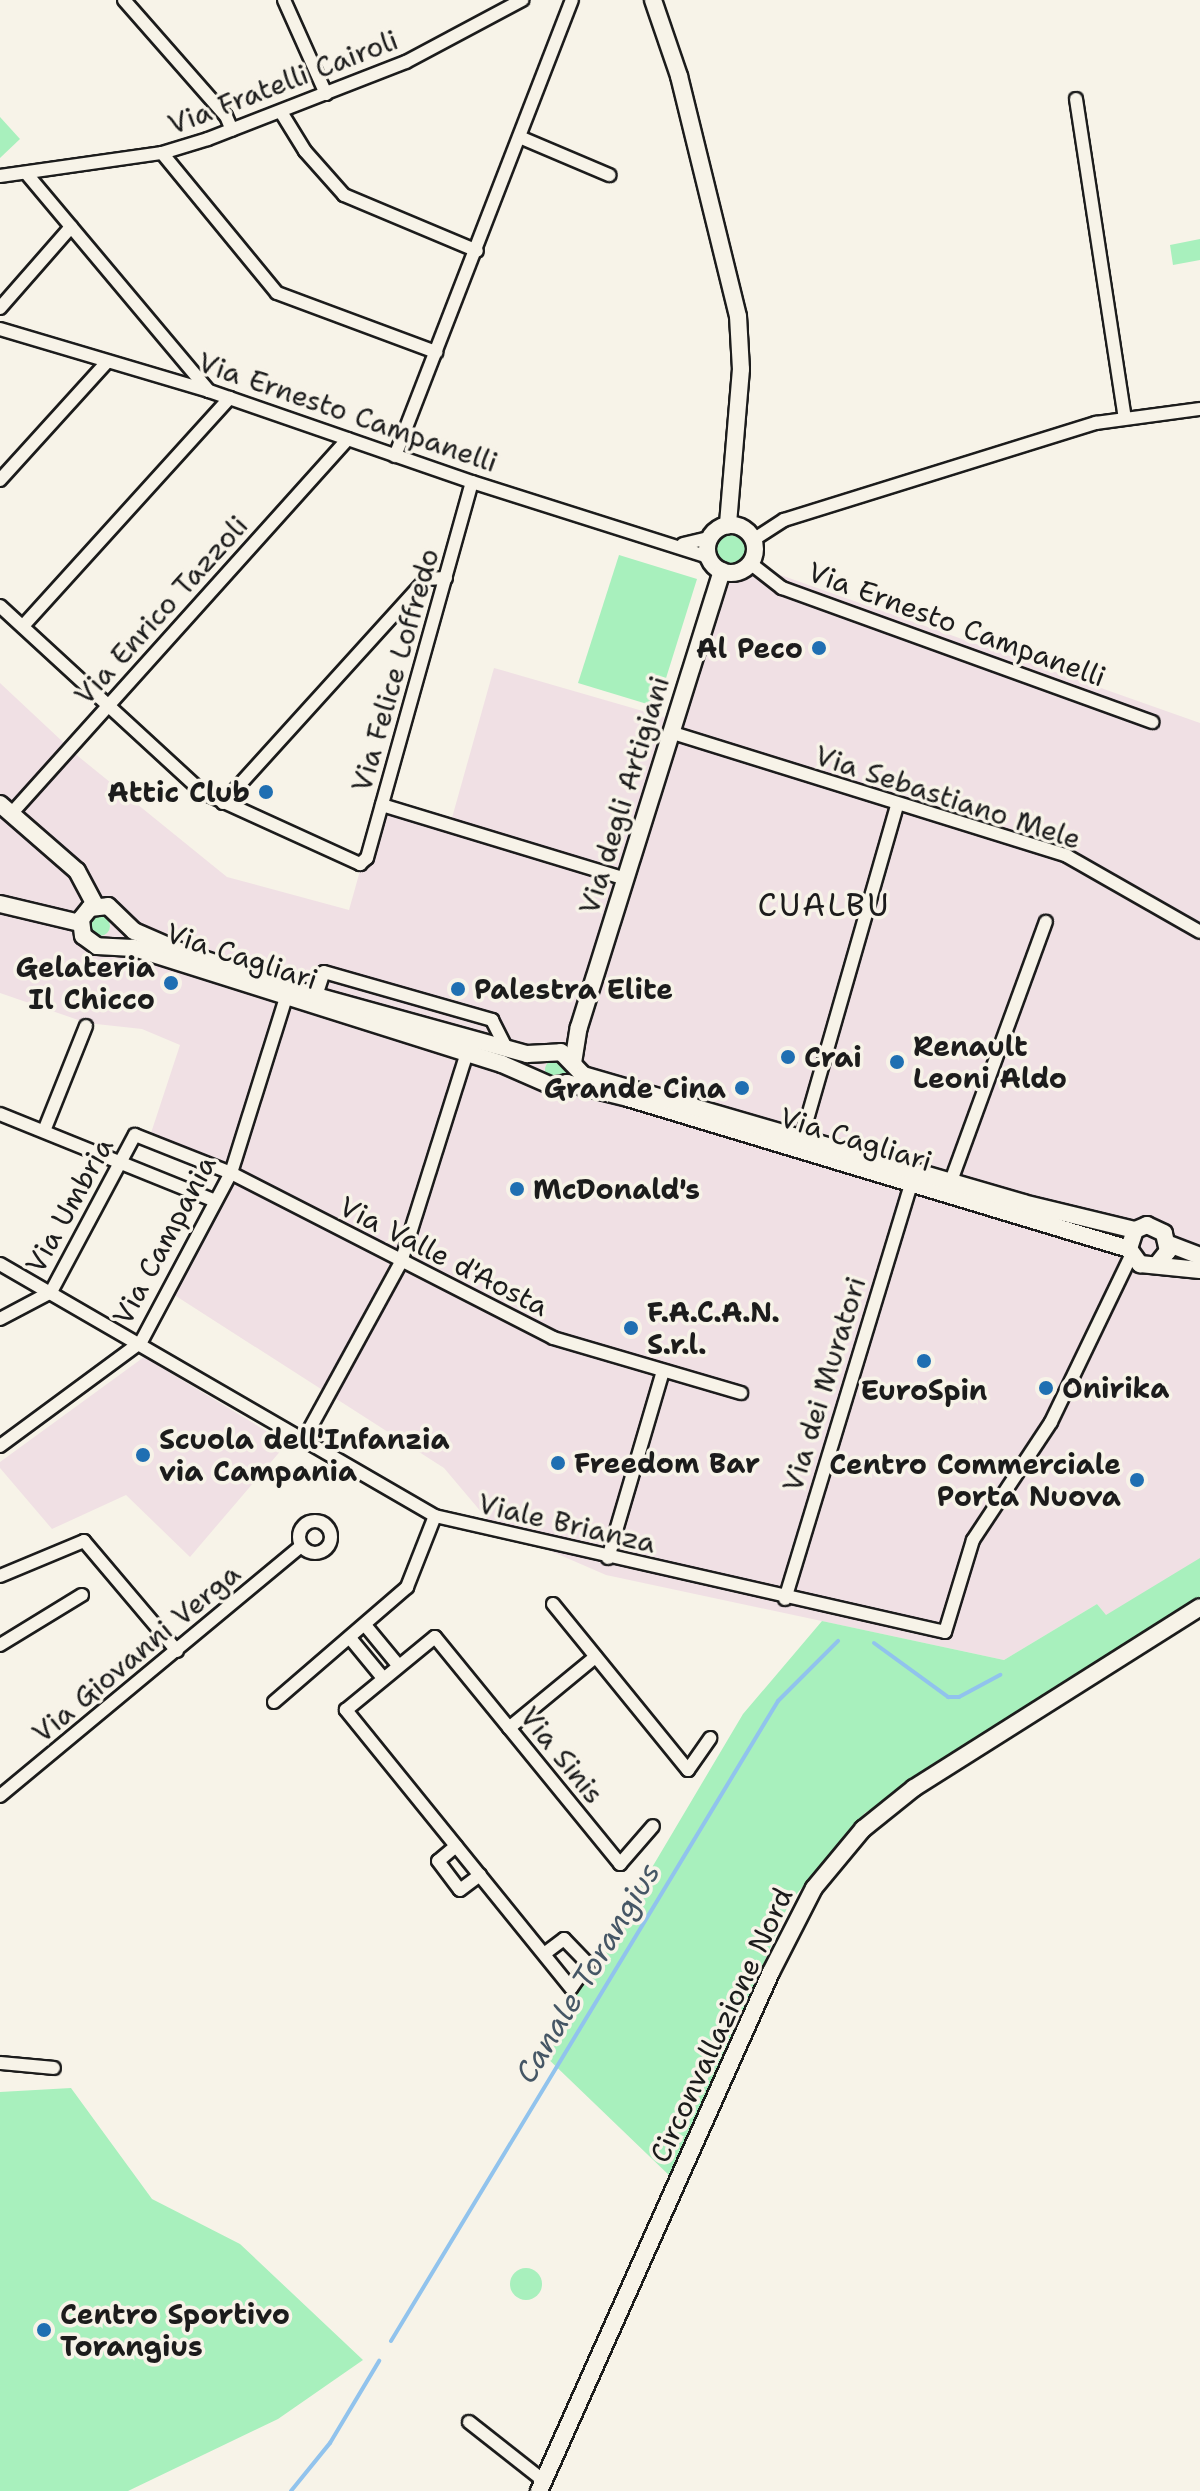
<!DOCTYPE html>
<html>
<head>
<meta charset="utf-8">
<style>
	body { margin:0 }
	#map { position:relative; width:1200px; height:2491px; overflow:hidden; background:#f7f3e8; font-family:"Shantell Sans",sans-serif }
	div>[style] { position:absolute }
	.built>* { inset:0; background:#f0e0e4 }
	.green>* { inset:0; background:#a8f0bd }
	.round { border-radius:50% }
	.stream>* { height:4px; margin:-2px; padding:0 2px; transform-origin:2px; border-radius:2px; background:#91c3ed }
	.roads { filter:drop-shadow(2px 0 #1c1c1c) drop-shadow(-2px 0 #1c1c1c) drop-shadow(0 2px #1c1c1c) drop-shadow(0 -2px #1c1c1c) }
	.street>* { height:12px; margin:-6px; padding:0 6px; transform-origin:6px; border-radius:6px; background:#f7f3e8 }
	.street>.ring { margin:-6px; padding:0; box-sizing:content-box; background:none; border:12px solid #f7f3e8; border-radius:50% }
	.secondary>* { height:16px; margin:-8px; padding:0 8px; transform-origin:8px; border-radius:8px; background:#f7f3e8 }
	.secondary>.ring { margin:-8px; padding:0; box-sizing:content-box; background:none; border:16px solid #f7f3e8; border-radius:50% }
	.dots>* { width:22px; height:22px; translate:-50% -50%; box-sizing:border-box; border:4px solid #f7f3e8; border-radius:50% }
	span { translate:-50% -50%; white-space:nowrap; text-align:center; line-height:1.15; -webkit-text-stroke:7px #f7f3e8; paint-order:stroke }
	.street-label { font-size:28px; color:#1c1c1c }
	.poi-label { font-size:28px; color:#1c1c1c; font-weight:700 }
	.right { translate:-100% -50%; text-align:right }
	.left { translate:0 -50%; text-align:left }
	.water-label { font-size:30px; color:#455665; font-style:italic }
	.quarter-label { font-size:32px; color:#1c1c1c; letter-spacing:2px }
</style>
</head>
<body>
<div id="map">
	<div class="built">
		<div style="clip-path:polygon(724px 555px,1200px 723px,1200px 1563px,1108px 1619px,1097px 1604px,1004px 1660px,606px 1575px,493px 1526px,444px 1468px,165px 1289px,231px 1174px,151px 1133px,180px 1045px,142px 1029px,87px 1023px,0 993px,0 683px,79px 757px,227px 877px,349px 910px,379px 803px,450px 825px,494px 668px,674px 720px)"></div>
		<div style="clip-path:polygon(144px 1357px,281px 1440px,283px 1448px,190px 1557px,126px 1495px,52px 1529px,0 1468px,0 1462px)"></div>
	</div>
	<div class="green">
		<div style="clip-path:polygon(0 117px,20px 139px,0 158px)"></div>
		<div style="clip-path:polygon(1200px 239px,1200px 260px,1173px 265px,1170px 245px)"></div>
		<div class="round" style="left:712px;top:535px;width:34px;height:34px"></div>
		<div style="clip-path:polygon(619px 555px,697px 579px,657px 707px,578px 683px)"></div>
		<div class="round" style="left:90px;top:916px;width:20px;height:20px"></div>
		<div class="round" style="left:545px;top:1059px;width:22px;height:22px"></div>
		<div style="clip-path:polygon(1200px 1558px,1200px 1599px,865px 1813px,789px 1903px,673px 2179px,542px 2053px,743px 1714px,822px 1621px,1004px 1660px,1097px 1604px,1106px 1615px)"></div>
		<div style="clip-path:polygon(71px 2088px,152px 2199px,240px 2244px,363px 2360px,278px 2419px,128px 2491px,0 2491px,0 2092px)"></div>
		<div class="round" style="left:510px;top:2268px;width:32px;height:32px"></div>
	</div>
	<div class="stream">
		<div style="left:874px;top:1643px;width:92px;rotate:36.1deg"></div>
		<div style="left:948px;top:1697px;width:11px"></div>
		<div style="left:959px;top:1697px;width:47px;rotate:-28.2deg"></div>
		<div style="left:391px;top:2341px;width:748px;rotate:-58.84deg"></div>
		<div style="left:778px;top:1701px;width:85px;rotate:-45deg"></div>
		<div style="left:291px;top:2491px;width:62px;rotate:-50.9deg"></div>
		<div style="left:330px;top:2443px;width:96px;rotate:-59.1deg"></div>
	</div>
	<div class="roads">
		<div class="street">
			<div style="left:124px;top:0;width:154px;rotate:48.7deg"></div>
			<div style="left:226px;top:116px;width:15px;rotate:67deg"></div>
			<div style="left:284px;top:0;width:103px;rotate:65.9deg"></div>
			<div style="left:1076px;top:99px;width:323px;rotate:81.3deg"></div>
			<div style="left:281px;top:112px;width:46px;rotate:58.4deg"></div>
			<div style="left:305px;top:151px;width:59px;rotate:48.4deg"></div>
			<div style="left:344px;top:195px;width:144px;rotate:22.8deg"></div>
			<div style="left:522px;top:138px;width:95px;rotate:23deg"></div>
			<div style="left:162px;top:153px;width:181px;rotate:50.6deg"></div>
			<div style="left:277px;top:293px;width:170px;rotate:20.4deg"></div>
			<div style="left:26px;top:173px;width:285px;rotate:50deg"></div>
			<div style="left:0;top:176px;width:164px;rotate:-8.1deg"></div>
			<div style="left:162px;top:153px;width:48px;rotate:-16.9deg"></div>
			<div style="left:208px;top:139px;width:212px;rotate:-21.3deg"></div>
			<div style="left:406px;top:62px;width:132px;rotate:-28.1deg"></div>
			<div style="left:0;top:308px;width:108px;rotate:-48.8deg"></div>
			<div style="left:0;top:329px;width:218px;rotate:16.5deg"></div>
			<div style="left:209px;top:391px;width:278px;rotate:19.1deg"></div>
			<div style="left:472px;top:482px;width:248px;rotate:17.6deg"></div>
			<div style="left:395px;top:456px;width:489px;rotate:-68.8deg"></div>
			<div style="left:0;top:480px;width:159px;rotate:-47.8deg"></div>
			<div style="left:753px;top:540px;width:37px;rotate:-33deg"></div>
			<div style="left:784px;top:520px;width:327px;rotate:-17.3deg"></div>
			<div style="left:1096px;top:423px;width:105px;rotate:-7.7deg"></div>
			<div style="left:683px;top:544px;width:28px;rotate:-13deg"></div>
			<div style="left:750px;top:563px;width:41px;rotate:38deg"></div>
			<div style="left:782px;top:588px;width:394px;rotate:19.9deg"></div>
			<div style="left:0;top:606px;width:275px;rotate:42.6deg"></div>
			<div style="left:202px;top:792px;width:174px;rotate:24.5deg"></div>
			<div style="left:360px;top:864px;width:9px;rotate:-41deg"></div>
			<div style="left:367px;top:858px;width:390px;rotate:-74.4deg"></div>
			<div style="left:23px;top:626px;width:308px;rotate:-47.8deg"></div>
			<div style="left:670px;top:732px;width:416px;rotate:17.3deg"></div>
			<div style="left:1067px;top:856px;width:153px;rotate:29.7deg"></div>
			<div style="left:223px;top:803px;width:302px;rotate:-47.8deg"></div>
			<div style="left:426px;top:579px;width:20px;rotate:-3deg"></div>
			<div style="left:382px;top:805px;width:254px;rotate:16.9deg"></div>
			<div style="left:11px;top:814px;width:504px;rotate:-48.06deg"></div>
			<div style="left:316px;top:996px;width:25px;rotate:-72deg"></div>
			<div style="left:324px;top:972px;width:175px;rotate:15.9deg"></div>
			<div style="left:492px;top:1020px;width:33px;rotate:63deg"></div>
			<div style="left:0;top:1114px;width:232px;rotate:22deg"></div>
			<div style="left:44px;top:1131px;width:113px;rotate:-68.2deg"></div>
			<div style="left:802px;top:1137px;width:345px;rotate:-74deg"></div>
			<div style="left:951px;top:1181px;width:276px;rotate:-69.9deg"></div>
			<div style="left:0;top:1264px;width:503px;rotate:30.08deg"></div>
			<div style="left:435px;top:1516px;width:523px;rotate:12.81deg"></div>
			<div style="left:945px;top:1632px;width:96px;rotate:-73.1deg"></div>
			<div style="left:973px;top:1540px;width:141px;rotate:-56.5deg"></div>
			<div style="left:1051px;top:1422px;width:184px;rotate:-64.3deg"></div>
			<div style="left:0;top:1319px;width:58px;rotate:-27.9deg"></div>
			<div style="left:51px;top:1292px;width:178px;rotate:-61.9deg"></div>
			<div style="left:135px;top:1135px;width:103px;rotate:21.6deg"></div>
			<div style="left:231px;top:1173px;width:362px;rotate:27.1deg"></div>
			<div style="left:553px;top:1338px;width:196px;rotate:16.3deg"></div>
			<div style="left:303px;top:1441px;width:204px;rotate:-61.3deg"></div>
			<div style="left:401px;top:1262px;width:219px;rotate:-72.5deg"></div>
			<div style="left:0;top:1446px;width:175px;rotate:-36.4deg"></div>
			<div style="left:141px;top:1342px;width:191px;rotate:-62deg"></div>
			<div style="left:231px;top:1173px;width:184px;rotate:-72.6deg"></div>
			<div class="ring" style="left:299px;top:1521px;width:20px;height:20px"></div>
			<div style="left:608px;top:1558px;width:192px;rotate:-73.6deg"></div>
			<div style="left:0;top:1576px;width:91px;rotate:-22.6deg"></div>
			<div style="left:84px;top:1541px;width:144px;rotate:49.8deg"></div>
			<div style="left:785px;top:1599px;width:435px;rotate:-73.1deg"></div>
			<div style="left:553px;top:1604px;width:214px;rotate:50.9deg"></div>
			<div style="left:688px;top:1770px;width:39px;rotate:-55deg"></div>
			<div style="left:365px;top:1625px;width:52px;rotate:50.5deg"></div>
			<div style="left:350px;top:1638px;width:52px;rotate:50.5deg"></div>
			<div style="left:0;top:1645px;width:96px;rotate:-31.4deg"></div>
			<div style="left:274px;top:1702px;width:176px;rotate:-40.8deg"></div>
			<div style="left:407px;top:1587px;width:76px;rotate:-68.5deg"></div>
			<div style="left:509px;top:1728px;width:112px;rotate:-39.5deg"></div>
			<div style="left:0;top:1796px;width:391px;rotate:-39.7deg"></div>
			<div style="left:456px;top:1846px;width:23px;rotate:140deg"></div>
			<div style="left:438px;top:1861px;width:36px;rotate:53deg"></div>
			<div style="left:460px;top:1890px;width:25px;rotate:-37deg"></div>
			<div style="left:544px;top:1954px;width:25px;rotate:-37deg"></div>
			<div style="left:564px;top:1939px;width:35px;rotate:46deg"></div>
			<div style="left:588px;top:1964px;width:29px;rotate:125deg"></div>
			<div style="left:571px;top:1988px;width:358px;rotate:-129deg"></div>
			<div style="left:346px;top:1710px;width:115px;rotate:-39.4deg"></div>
			<div style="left:435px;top:1637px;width:293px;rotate:50.8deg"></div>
			<div style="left:620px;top:1864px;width:50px;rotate:-49deg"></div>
			<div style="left:0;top:2063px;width:54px;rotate:5.3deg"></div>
			<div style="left:469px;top:2422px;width:95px;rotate:38.2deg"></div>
		</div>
		<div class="secondary">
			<div style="left:653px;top:0;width:80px;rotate:71.1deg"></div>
			<div style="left:679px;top:76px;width:247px;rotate:76.2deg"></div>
			<div style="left:738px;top:316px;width:53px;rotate:86.8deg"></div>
			<div style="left:741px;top:369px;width:157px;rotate:94.8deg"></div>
			<div class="ring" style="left:707px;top:525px;width:32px;height:32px"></div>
			<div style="left:0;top:804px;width:102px;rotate:41deg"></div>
			<div style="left:77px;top:871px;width:40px;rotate:62deg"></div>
			<div style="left:0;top:904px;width:82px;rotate:13.4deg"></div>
			<div style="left:573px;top:1063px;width:36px;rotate:-81deg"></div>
			<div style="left:579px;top:1027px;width:478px;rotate:-72.6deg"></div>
			<div style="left:1169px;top:1244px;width:33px;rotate:21deg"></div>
			<div style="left:1129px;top:1249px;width:523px;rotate:-163.23deg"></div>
			<div style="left:628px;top:1098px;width:63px;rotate:-166.2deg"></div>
			<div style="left:567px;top:1083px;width:15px;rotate:169deg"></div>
			<div style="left:552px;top:1086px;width:55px;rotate:-156.3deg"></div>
			<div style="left:502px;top:1064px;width:387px;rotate:-162.5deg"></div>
			<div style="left:133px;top:948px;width:36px;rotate:-177deg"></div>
			<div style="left:97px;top:946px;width:17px;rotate:-144deg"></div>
			<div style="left:83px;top:936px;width:17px;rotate:-97deg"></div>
			<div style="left:81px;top:919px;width:14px;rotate:-51deg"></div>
			<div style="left:90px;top:908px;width:18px;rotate:-6deg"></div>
			<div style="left:108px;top:906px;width:36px;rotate:44deg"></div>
			<div style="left:134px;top:931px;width:52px;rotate:23.6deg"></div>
			<div style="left:182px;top:952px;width:141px;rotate:18.2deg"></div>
			<div style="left:316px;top:996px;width:219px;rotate:15.4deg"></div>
			<div style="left:527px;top:1054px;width:34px;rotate:-3deg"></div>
			<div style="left:561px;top:1052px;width:32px;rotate:46deg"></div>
			<div style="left:583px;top:1075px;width:458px;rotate:16.2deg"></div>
			<div style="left:1023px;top:1203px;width:115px;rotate:13.6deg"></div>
			<div style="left:1159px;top:1262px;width:14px;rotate:-51deg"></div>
			<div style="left:1168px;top:1251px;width:18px;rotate:-103deg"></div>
			<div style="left:1164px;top:1233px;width:19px;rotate:-155deg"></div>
			<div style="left:1147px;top:1225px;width:13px;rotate:157deg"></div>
			<div style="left:1135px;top:1230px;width:20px;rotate:108deg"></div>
			<div style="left:1129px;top:1249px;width:19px;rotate:54deg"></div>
			<div style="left:1140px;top:1264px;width:60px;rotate:5.7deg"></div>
			<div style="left:539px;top:2491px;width:568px;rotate:-65.91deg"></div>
			<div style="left:771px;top:1972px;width:94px;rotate:-62.9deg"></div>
			<div style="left:814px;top:1888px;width:77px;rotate:-50.3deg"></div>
			<div style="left:863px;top:1829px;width:65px;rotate:-38.8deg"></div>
			<div style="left:914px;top:1788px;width:338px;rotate:-32.3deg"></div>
		</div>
	</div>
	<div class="dots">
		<div style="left:819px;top:648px;background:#1f6fb2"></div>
		<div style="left:266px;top:792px;background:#1f6fb2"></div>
		<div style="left:171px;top:983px;background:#1f6fb2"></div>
		<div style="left:458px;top:989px;background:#1f6fb2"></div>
		<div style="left:788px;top:1057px;background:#1f6fb2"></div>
		<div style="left:897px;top:1062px;background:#1f6fb2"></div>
		<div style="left:742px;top:1088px;background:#1f6fb2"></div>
		<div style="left:517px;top:1189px;background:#1f6fb2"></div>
		<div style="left:631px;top:1328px;background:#1f6fb2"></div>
		<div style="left:924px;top:1361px;background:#1f6fb2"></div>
		<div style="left:1046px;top:1388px;background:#1f6fb2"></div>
		<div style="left:143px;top:1455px;background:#1f6fb2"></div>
		<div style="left:558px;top:1463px;background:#1f6fb2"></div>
		<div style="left:1137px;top:1480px;background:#1f6fb2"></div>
		<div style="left:44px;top:2330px;background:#1f6fb2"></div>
	</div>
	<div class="street-label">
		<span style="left:283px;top:82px;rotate:-21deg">Via Fratelli Cairoli</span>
		<span style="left:348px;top:412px;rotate:19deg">Via Ernesto Campanelli</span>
		<span style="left:161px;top:610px;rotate:-48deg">Via Enrico Tazzoli</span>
		<span style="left:957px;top:624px;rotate:20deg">Via Ernesto Campanelli</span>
		<span style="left:395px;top:670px;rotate:-74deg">Via Felice Loffredo</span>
		<span style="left:624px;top:795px;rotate:-73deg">Via degli Artigiani</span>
		<span style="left:948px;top:797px;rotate:18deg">Via Sebastiano Mele</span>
		<span style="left:242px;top:956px;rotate:18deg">Via Cagliari</span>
		<span style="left:856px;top:1139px;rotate:17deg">Via Cagliari</span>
		<span style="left:69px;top:1205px;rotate:-61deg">Via Umbria</span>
		<span style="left:164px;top:1240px;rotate:-62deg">Via Campania</span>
		<span style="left:444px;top:1256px;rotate:27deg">Via Valle d'Aosta</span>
		<span style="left:824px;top:1384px;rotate:-73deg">Via dei Muratori</span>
		<span style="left:567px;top:1523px;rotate:13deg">Viale Brianza</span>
		<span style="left:136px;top:1653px;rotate:-40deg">Via Giovanni Verga</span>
		<span style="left:562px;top:1755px;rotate:51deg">Via Sinis</span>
		<span style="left:721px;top:2025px;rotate:-65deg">Circonvallazione Nord</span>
	</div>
	<div class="poi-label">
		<span class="right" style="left:803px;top:648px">Al Peco</span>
		<span class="right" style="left:250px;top:792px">Attic Club</span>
		<span class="right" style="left:155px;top:983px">Gelateria<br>Il Chicco</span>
		<span class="left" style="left:474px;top:989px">Palestra Elite</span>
		<span class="left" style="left:913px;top:1062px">Renault<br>Leoni Aldo</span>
		<span class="left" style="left:804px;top:1057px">Crai</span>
		<span class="right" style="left:726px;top:1088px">Grande Cina</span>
		<span class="left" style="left:533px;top:1189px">McDonald's</span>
		<span class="left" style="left:647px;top:1328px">F.A.C.A.N.<br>S.r.l.</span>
		<span class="left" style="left:1062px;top:1388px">Onirika</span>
		<span style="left:924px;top:1390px">EuroSpin</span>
		<span class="left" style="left:159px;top:1455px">Scuola dell'Infanzia<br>via Campania</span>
		<span class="left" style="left:574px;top:1463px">Freedom Bar</span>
		<span class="right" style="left:1121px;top:1480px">Centro Commerciale<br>Porta Nuova</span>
		<span class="left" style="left:60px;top:2330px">Centro Sportivo<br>Torangius</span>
	</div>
	<div class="water-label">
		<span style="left:588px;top:1973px;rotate:-59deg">Canale Torangius</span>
	</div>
	<div class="quarter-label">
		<span style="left:824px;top:905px">CUALBU</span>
	</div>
</div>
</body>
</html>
